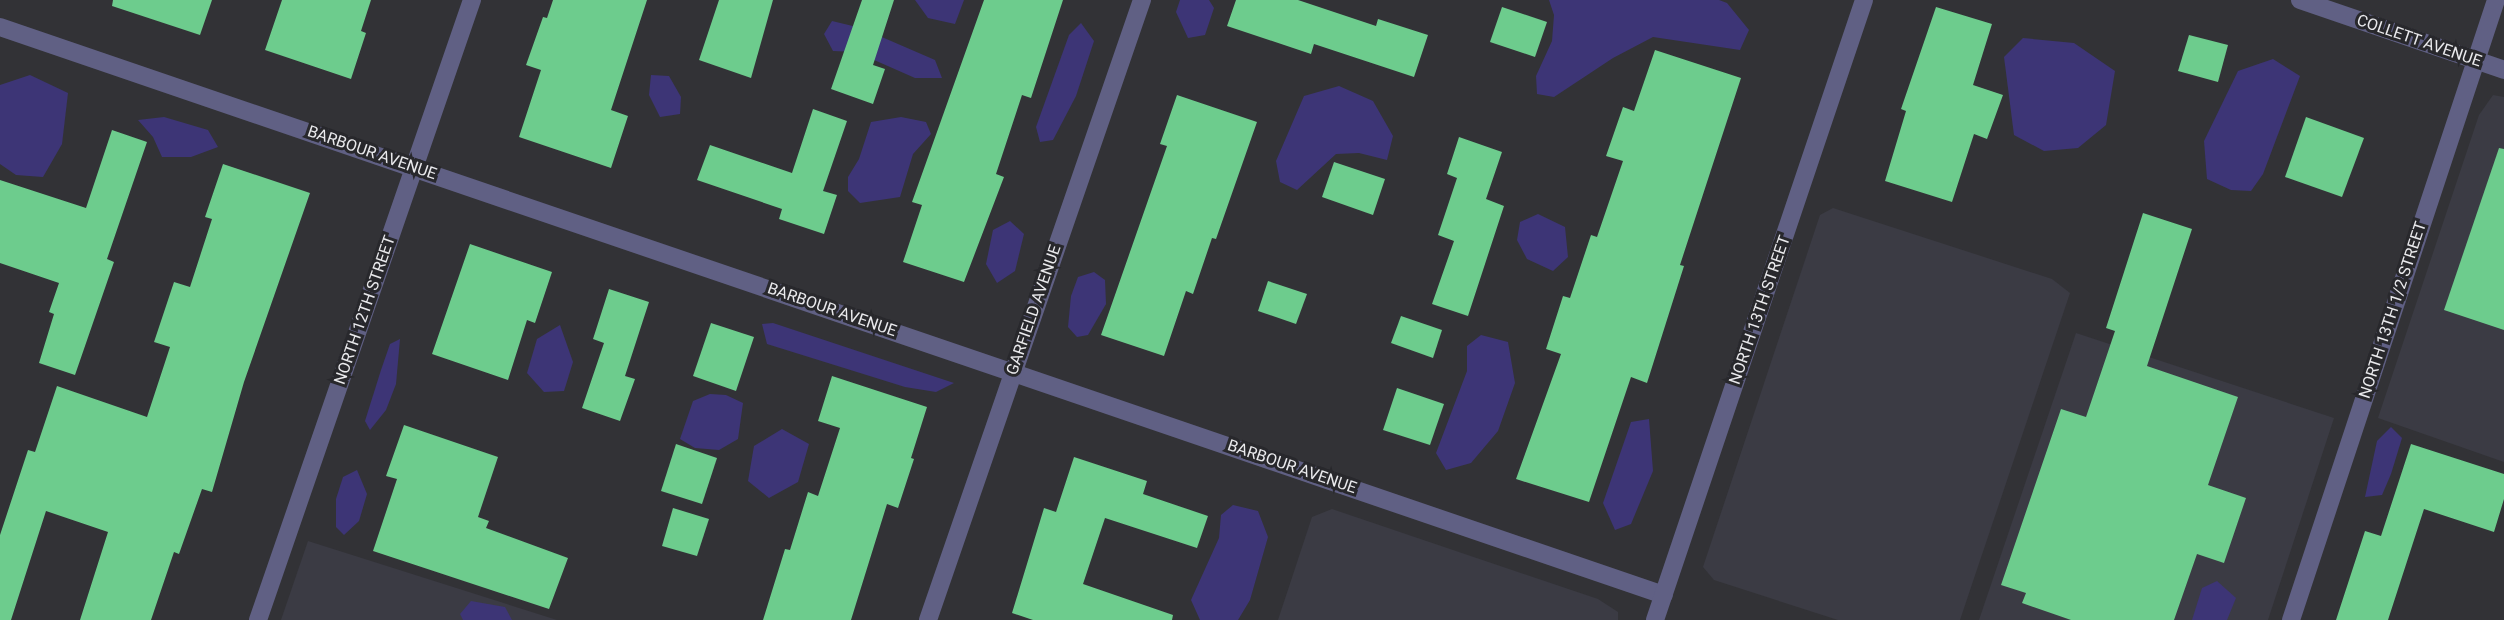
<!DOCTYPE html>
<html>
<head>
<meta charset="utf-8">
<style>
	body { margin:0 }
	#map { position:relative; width:2504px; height:620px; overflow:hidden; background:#323236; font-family:Roboto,sans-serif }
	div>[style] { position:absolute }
	.built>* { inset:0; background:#3b3b44 }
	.green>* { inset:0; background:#3d3576 }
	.building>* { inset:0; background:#6dcc8d }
	.minor>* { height:18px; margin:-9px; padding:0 9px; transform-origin:9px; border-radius:9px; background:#606084 }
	span { translate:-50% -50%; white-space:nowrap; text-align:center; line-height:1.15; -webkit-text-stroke:6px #28282c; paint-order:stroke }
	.street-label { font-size:16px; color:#eaeaed }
</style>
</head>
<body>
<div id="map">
	<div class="built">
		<div style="clip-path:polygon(2493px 95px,2504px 97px,2504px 462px,2378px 418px,2479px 115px)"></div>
		<div style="clip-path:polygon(1833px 208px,2052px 279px,2070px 293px,1960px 620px,1838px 620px,1714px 580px,1703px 567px,1820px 215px)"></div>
		<div style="clip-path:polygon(2076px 333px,2334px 418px,2268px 620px,1979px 620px)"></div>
		<div style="clip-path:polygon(1332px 509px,1598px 599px,1618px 612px,1618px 620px,1278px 620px,1312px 517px)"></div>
		<div style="clip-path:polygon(308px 541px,557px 620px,281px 620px)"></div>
	</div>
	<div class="green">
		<div style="clip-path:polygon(915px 0,964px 0,955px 24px,928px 18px)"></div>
		<div style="clip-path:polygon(1180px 0,1209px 0,1214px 8px,1205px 35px,1188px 38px,1176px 12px)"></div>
		<div style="clip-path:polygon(1549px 0,1719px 0,1727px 3px,1749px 30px,1740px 50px,1653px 37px,1613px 58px,1554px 97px,1537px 94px,1536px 76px,1552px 41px,1554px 15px)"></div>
		<div style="clip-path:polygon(832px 21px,861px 28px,935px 60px,942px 78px,915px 78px,856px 52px,833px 51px,824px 34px)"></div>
		<div style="clip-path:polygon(1081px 23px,1094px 41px,1076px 96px,1053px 140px,1040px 142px,1036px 127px,1069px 35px)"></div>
		<div style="clip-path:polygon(2023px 38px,2074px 43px,2115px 71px,2106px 125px,2078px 148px,2044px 151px,2014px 135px,2004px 57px)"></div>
		<div style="clip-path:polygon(2273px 59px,2300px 76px,2263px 174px,2251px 191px,2231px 190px,2207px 179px,2204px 141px,2238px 71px)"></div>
		<div style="clip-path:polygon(30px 75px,68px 93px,62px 144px,43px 177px,16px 175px,0 164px,0 85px)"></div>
		<div style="clip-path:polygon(651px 75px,669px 76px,681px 97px,680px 114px,660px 117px,649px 95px)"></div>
		<div style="clip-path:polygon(1339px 86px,1373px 101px,1393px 136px,1387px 160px,1359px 153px,1336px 154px,1297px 190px,1280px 182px,1276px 161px,1304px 96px)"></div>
		<div style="clip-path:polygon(164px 117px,208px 130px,218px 147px,191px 157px,162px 157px,153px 137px,138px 120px)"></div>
		<div style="clip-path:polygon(901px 117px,926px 122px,931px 134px,913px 154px,900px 197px,860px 203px,848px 191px,848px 177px,859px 159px,871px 122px)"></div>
		<div style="clip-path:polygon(1538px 214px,1565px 227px,1568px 257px,1553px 271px,1527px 259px,1517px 240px,1520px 222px)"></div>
		<div style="clip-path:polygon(1010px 221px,1024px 234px,1015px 271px,997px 283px,986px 264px,993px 230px)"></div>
		<div style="clip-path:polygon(1094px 272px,1105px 280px,1106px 304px,1088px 335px,1077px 337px,1068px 327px,1071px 296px,1078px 277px)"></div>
		<div style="clip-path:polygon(773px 323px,954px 383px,936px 392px,905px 387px,767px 344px,762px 324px)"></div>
		<div style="clip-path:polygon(560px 325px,573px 362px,564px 391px,544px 392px,527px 373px,537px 339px)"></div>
		<div style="clip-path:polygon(1481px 335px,1508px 342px,1515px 383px,1498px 431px,1471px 463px,1446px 470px,1436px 453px,1467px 371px,1467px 346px)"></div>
		<div style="clip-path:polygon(400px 339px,396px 384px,386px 410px,370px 430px,365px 421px,381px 370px,390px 344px)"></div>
		<div style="clip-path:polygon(710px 394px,726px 395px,743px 403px,738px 439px,719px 450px,695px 448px,680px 439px,693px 401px)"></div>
		<div style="clip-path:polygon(1649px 419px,1653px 471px,1631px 524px,1615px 530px,1603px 503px,1631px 422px)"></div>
		<div style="clip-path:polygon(2391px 427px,2402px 438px,2391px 474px,2382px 495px,2365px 497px,2377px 441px)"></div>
		<div style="clip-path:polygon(782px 429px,809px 444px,798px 482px,769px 498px,748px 481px,754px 446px)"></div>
		<div style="clip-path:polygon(357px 470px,367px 494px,359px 521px,344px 535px,336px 527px,336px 499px,343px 477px)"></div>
		<div style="clip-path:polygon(1233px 505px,1258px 511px,1268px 537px,1250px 600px,1238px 620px,1200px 620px,1191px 600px,1219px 538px,1221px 515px)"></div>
		<div style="clip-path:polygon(2217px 581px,2236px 598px,2227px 620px,2192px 620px,2202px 588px)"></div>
		<div style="clip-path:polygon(471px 601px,505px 607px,512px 620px,463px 620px,460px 614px)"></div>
	</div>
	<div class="building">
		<div style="clip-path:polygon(113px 0,212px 0,200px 35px,112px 6px)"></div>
		<div style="clip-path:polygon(282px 0,371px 0,361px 31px,366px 33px,351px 79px,265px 50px)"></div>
		<div style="clip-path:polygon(553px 0,647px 0,611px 110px,628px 116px,611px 168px,519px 137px,541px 70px,526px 65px,543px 17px,547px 18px)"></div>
		<div style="clip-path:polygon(719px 0,773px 0,751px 78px,699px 60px)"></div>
		<div style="clip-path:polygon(862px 0,894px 0,873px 65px,885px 69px,873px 104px,831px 89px)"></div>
		<div style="clip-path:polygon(984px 0,1063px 0,1031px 98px,1022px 95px,996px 174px,1004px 177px,964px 282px,903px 262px,922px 205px,912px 202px)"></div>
		<div style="clip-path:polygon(1236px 0,1298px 0,1376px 26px,1378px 19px,1428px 35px,1414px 77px,1314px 44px,1311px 54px,1227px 26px)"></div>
		<div style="clip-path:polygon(1502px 7px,1547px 22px,1535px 57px,1490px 42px)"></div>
		<div style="clip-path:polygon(1936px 7px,1992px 24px,1973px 85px,2003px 95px,1987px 139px,1974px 134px,1952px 202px,1885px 181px,1906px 111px,1901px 109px)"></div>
		<div style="clip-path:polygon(2189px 35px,2228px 45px,2218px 82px,2178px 71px)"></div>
		<div style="clip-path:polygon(1655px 50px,1741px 78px,1680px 265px,1684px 266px,1647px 383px,1631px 377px,1589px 502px,1516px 479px,1561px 354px,1546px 349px,1563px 296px,1570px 298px,1591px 235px,1597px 237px,1623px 161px,1606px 156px,1623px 107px,1634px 111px)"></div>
		<div style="clip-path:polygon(1177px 95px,1257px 122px,1216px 239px,1212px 238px,1193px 294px,1186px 291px,1164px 356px,1101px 335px,1167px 146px,1160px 144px)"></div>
		<div style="clip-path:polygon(813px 109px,847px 121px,823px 191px,837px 195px,824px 234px,779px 219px,782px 209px,697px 180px,710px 145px,792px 173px)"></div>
		<div style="clip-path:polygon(2306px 117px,2364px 138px,2342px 197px,2285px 177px)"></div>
		<div style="clip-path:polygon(112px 130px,147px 142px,107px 259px,114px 262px,75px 375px,39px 363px,54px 314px,49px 312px,59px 283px,0 263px,0 180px,86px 208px)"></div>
		<div style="clip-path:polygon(1459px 137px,1502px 152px,1486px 199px,1504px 206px,1468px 316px,1432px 304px,1454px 241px,1438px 235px,1457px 178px,1447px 174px)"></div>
		<div style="clip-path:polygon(2499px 148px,2504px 149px,2504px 330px,2444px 310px)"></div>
		<div style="clip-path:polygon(1334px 162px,1385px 179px,1373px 215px,1322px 197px)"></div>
		<div style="clip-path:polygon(223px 164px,310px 193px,244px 382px,212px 492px,202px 489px,179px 554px,174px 552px,151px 620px,80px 620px,108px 532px,46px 511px,11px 620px,0 620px,0 535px,28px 450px,35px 452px,57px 386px,147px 417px,170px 347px,154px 342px,174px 282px,190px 287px,212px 219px,205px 217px)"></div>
		<div style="clip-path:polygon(2143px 213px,2192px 229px,2147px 366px,2238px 397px,2208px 485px,2246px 498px,2224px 563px,2197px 554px,2174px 620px,2071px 620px,2022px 603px,2026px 593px,2001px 585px,2061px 409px,2086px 417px,2115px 331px,2106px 328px)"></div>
		<div style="clip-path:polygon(470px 244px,552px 272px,535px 323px,527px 320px,508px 380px,432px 354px)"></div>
		<div style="clip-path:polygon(1268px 281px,1307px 294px,1296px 324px,1258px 311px)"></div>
		<div style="clip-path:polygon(609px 289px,649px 302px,625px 376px,635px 379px,620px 421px,582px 408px,604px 343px,593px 339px)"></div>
		<div style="clip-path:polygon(1401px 316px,1442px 330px,1433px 358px,1391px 343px)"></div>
		<div style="clip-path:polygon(711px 323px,754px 337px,736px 391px,693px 376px)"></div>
		<div style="clip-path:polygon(832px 376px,927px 407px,911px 458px,914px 459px,898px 508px,887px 504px,851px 620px,763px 620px,785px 549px,790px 550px,808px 492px,818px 496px,840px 428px,818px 421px)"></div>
		<div style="clip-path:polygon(1397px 388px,1444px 404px,1430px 445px,1383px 430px)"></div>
		<div style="clip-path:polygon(404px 425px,498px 457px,478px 517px,489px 521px,486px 528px,568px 558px,549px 609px,373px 551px,397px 479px,386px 476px)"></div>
		<div style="clip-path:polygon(676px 444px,717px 458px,702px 504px,661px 491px)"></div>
		<div style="clip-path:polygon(2411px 444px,2504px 474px,2504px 499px,2494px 532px,2424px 509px,2388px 620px,2336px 620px,2365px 531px,2381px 536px)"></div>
		<div style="clip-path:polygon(1074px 457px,1147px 481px,1143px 494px,1208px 516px,1197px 548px,1105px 518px,1083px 584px,1173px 615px,1172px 620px,1033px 620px,1012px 613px,1044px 508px,1056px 512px)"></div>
		<div style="clip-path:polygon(673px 508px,709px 519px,697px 556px,662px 546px)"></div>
	</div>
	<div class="minor">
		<div style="left:2300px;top:0;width:216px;rotate:18.9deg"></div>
		<div style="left:0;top:27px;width:1758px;rotate:18.85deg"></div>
		<div style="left:258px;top:620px;width:656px;rotate:-70.96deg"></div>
		<div style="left:928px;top:620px;width:656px;rotate:-70.96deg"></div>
		<div style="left:1655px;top:620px;width:654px;rotate:-71.37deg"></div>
		<div style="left:2291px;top:620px;width:653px;rotate:-71.7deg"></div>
	</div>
	<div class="street-label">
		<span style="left:2419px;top:41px;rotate:19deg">COLLETT AVENUE</span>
		<span style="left:372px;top:153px;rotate:19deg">BARBOUR AVENUE</span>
		<span style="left:365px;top:310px;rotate:-71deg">NORTH 12TH STREET</span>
		<span style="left:832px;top:310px;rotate:19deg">BARBOUR AVENUE</span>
		<span style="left:1034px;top:310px;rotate:-71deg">GARFIELD AVENUE</span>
		<span style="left:1760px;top:310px;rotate:-71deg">NORTH 13TH STREET</span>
		<span style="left:2393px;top:310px;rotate:-72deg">NORTH 13TH 1/2 STREET</span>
		<span style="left:1292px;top:467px;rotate:19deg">BARBOUR AVENUE</span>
	</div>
</div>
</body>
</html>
